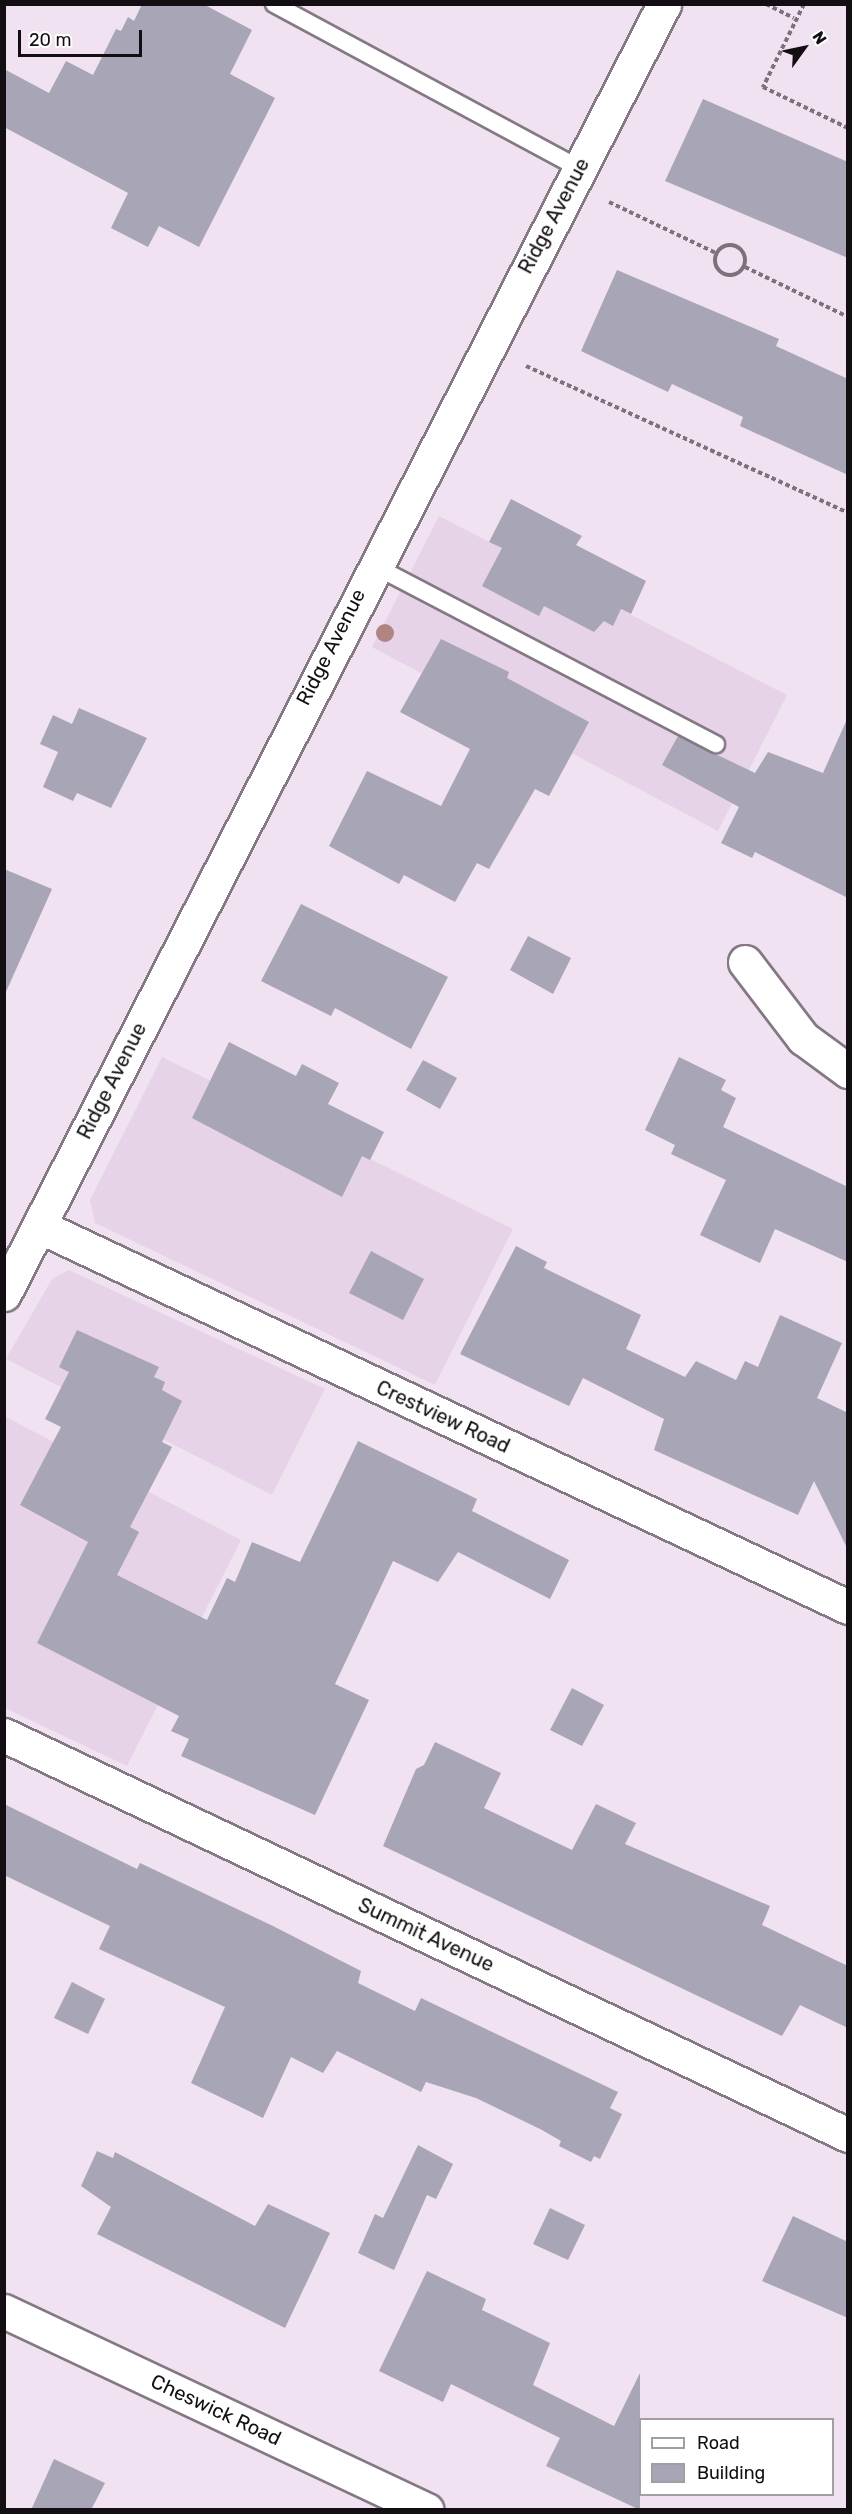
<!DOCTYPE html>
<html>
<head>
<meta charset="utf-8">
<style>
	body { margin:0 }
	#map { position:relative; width:852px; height:2514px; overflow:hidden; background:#f0e2f0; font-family:Rubik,sans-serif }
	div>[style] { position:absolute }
	.built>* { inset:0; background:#e7d3e7 }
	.building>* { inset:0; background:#a8a5b6 }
	.path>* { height:4px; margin-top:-2px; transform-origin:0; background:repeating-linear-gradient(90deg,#7b727b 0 4.5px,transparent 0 7.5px) }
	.path>.ring { margin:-2px; padding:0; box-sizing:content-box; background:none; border:4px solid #7b727b; border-radius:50% }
	.roads { filter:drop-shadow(2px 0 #847884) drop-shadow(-2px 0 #847884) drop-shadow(0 2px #847884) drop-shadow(0 -2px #847884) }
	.service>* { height:16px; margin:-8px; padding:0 8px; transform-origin:8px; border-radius:8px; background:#fff }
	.minor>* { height:33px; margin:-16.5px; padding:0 16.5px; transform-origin:16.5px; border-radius:16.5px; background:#fff }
	.secondary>* { height:33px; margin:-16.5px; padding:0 16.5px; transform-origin:16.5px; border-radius:16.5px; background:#fff }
	.trees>* { width:18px; height:18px; margin:-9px; border-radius:50%; background:#b18484 }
	span { translate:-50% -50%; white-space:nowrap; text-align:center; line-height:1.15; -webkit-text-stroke:4.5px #fff; paint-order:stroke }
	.street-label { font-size:20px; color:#120e13 }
	.frame { position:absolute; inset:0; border:6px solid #120e13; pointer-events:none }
	.legend { position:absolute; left:639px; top:2418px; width:195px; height:78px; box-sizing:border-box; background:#fff; border:2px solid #a09fa1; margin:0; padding:8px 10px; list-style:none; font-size:18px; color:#120e13 }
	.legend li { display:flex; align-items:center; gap:12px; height:30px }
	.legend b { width:30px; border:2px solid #a09fa1 }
	.north { position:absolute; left:774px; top:18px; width:60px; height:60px; -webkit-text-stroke:4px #fff; paint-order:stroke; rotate:57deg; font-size:16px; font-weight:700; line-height:24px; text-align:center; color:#120e13 }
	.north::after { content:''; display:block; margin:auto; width:21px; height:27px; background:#120e13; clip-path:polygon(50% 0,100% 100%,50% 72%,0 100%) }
	.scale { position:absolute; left:18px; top:30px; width:124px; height:27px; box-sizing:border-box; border:3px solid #120e13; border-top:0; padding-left:8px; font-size:18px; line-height:21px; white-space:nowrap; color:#120e13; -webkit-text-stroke:4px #fff; paint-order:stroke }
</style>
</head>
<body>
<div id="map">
	<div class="built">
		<div style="clip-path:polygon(439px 516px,787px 695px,718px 831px,372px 647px)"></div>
		<div style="clip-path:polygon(162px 1057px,513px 1229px,435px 1385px,95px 1223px,90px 1200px)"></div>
		<div style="clip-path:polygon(69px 1270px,325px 1389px,272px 1495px,6px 1359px,52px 1279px)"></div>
		<div style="clip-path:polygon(4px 1416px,241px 1540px,127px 1766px,5px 1708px)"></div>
	</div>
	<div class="building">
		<div style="clip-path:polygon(142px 4px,203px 4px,252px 30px,230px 74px,275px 98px,199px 247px,159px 226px,148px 247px,111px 228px,128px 193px,4px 127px,4px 69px,49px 93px,66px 61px,93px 75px,116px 29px,121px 31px,128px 17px,134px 21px)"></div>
		<div style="clip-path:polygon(703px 99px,848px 162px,848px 258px,665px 181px)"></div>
		<div style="clip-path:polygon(617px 270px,779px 339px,776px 346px,848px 379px,848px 475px,740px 426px,743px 417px,672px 384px,668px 392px,581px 351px)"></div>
		<div style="clip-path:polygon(511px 499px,582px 536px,576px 545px,646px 581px,631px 614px,621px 609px,613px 626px,604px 621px,594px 632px,544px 606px,539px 616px,482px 586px,502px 548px,489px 542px)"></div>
		<div style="clip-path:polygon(441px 639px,509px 672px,507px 678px,589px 722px,549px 796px,535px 789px,489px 869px,477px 863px,455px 902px,404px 875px,399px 884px,329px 846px,367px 771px,441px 806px,470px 749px,400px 712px)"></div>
		<div style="clip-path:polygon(79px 708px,147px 738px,111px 808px,77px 793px,73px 801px,43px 787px,58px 752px,40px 744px,53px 715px,72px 724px)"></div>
		<div style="clip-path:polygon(848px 717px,848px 898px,755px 852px,752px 858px,721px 843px,739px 807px,662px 765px,678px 736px,755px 773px,768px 752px,823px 773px)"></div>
		<div style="clip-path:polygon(4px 869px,52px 889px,5px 994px,4px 994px)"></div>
		<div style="clip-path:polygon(301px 904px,448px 977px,411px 1049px,335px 1008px,331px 1016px,261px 981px)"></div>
		<div style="clip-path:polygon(528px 936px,571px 958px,553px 994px,510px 970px)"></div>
		<div style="clip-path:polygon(229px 1042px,296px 1076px,302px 1064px,339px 1083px,328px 1104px,384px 1132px,370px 1160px,362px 1156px,342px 1197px,192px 1118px)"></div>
		<div style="clip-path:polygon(679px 1057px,726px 1080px,721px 1090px,736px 1098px,723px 1127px,848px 1187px,848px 1262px,775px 1229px,760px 1263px,700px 1235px,726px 1180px,671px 1154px,675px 1145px,645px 1130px)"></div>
		<div style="clip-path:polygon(423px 1060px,457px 1078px,440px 1109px,406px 1090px)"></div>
		<div style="clip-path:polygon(516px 1246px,547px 1262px,544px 1268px,641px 1315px,626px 1349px,685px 1377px,696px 1361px,736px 1380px,745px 1361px,758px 1367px,780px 1315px,842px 1343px,817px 1398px,848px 1413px,848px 1550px,814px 1481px,798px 1515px,654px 1450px,664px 1419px,583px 1378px,569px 1406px,460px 1354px)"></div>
		<div style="clip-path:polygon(371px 1251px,424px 1279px,403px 1320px,349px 1293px)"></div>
		<div style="clip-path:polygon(77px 1330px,159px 1367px,154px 1377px,165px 1382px,162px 1390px,182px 1401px,162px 1442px,172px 1447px,130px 1527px,139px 1532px,117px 1575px,207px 1620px,227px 1578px,235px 1582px,252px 1542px,300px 1562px,358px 1441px,477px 1499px,472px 1511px,569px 1560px,550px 1599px,458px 1552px,438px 1582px,393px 1561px,335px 1684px,369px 1700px,315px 1815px,181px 1756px,189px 1739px,171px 1731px,179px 1716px,37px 1643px,88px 1542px,20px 1505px,61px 1427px,45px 1419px,69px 1372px,59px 1367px)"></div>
		<div style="clip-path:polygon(572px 1688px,604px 1705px,582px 1746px,550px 1730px)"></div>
		<div style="clip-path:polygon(435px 1742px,501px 1773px,484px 1808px,572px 1850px,596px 1804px,636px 1823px,625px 1844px,770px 1906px,762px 1925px,848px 1966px,848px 2028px,800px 2005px,782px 2036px,383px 1846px,416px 1769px,424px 1765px)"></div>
		<div style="clip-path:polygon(4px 1804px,137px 1869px,140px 1863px,273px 1926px,361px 1971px,358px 1983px,415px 2011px,421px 1998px,618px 2092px,610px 2108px,622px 2114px,600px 2159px,594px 2156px,591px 2162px,559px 2146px,561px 2141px,542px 2130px,476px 2098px,426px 2082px,421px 2092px,337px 2051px,323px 2073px,291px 2057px,263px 2118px,191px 2083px,225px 2007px,99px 1949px,110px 1926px,4px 1875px)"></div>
		<div style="clip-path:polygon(72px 1982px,105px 1999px,88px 2034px,54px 2018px)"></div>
		<div style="clip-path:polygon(418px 2145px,453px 2164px,436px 2199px,427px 2195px,394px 2270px,358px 2253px,375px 2214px,383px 2218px)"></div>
		<div style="clip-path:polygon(97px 2151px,113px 2158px,115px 2152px,255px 2226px,268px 2204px,330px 2233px,285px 2328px,97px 2234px,111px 2207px,81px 2186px)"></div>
		<div style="clip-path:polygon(550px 2208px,585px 2225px,568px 2260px,533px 2244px)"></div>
		<div style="clip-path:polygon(793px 2216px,848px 2242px,848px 2318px,762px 2281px)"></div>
		<div style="clip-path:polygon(427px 2271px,486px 2299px,482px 2310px,550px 2343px,533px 2385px,614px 2426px,640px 2373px,640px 2510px,546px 2466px,560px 2438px,451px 2384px,443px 2402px,379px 2371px)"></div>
		<div style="clip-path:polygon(54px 2459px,105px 2483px,91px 2510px,31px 2510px)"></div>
	</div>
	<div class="path">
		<div style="left:766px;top:4px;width:31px;rotate:27deg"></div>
		<div style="left:804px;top:4px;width:93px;rotate:116.3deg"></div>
		<div style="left:763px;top:87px;width:94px;rotate:25.8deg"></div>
		<div style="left:609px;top:202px;width:119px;rotate:25.5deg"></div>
		<div class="ring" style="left:715px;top:245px;width:26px;height:26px"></div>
		<div style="left:745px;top:267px;width:114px;rotate:25.9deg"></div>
		<div style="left:526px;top:366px;width:354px;rotate:24.5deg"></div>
	</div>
	<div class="roads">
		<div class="service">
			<div style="left:274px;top:4px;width:346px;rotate:28.3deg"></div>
			<div style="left:373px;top:565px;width:387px;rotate:27.6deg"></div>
		</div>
		<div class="minor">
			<div style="left:745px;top:962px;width:96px;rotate:52.7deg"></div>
			<div style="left:803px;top:1038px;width:56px;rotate:36.3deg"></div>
			<div style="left:39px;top:1226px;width:894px;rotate:25.22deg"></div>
			<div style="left:4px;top:1735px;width:934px;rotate:25.36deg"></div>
			<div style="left:4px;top:2311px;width:467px;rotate:25.2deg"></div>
		</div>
		<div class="secondary">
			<div style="left:4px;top:1294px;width:1449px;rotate:-62.9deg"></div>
		</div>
	</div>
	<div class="trees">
		<div style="left:385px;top:633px"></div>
	</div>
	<div class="street-label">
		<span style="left:554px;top:216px;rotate:-62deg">Ridge Avenue</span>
		<span style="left:331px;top:647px;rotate:-63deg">Ridge Avenue</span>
		<span style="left:112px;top:1081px;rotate:-63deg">Ridge Avenue</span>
		<span style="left:443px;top:1417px;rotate:25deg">Crestview Road</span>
		<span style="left:426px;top:1935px;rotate:25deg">Summit Avenue</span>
		<span style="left:216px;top:2410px;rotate:25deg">Cheswick Road</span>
	</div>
	<div class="frame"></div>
	<ul class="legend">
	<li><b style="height:8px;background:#fff"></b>Road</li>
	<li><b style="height:16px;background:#a8a5b6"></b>Building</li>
	</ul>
	<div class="north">N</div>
	<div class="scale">20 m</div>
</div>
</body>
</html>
